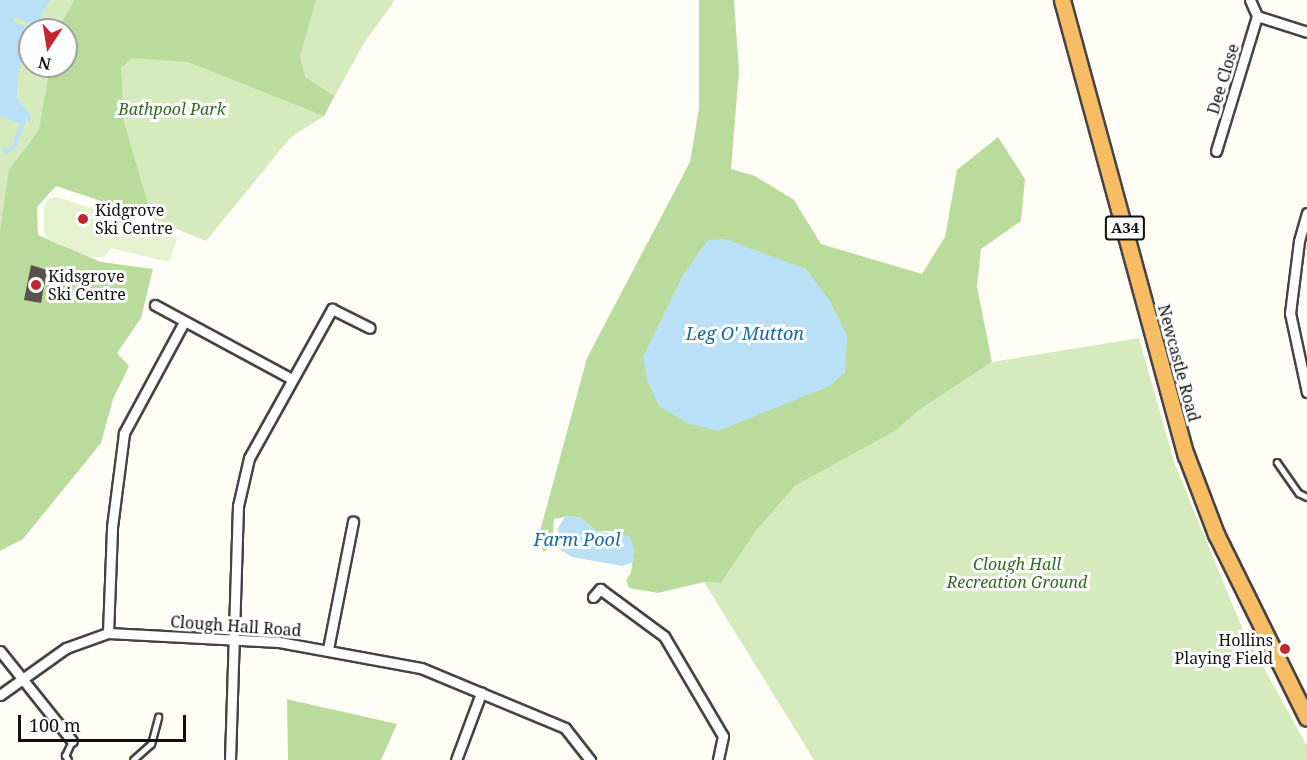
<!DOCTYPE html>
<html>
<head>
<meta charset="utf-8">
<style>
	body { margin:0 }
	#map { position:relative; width:1307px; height:760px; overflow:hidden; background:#fffdf5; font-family:"Noto Serif",serif }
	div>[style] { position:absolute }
	.green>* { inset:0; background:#d5ebbd }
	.forest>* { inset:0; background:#b9dc9c }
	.pitch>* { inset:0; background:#e6f2cf }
	.water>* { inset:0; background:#b9e0f7 }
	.building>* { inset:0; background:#5a524d }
	.roads { filter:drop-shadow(2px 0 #444) drop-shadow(-2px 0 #444) drop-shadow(0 2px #444) drop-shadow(0 -2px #444) }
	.service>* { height:4.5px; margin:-2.25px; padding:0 2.25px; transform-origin:2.25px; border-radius:2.25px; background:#fff }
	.minor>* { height:9px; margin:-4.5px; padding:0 4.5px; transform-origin:4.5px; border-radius:4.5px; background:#fff }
	.trunk>* { height:15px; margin:-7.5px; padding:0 7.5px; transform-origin:7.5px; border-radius:7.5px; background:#f7bc64 }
	.dots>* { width:16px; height:16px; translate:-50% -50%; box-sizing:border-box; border:3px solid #fff; border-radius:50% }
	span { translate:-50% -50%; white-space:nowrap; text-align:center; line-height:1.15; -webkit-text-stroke:6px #fff; paint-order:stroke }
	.shield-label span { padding:2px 4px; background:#fff; border:2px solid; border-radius:4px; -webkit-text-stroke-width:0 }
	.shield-label { font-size:15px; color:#111; font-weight:700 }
	.street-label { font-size:16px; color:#111 }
	.park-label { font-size:16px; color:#2f6b1f; font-style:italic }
	.poi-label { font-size:16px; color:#111 }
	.left { translate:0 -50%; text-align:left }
	.right { translate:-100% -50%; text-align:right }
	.water-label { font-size:18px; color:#1768a6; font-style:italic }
	.north { position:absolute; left:18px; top:18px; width:60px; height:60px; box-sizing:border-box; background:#fff; border:2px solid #a0a0a0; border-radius:50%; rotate:192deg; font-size:16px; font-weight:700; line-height:24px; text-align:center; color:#111 }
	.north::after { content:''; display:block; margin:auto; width:21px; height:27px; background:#c4262e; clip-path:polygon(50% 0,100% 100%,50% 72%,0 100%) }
	.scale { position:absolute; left:18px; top:715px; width:168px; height:27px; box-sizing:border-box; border:3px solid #111; border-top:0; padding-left:8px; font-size:18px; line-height:21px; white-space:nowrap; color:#111; -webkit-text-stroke:4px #fff; paint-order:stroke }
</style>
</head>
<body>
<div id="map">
	<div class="green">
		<div style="clip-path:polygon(evenodd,0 0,395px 0,364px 43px,324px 116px,290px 138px,206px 241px,108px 201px,56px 186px,2px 223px,0 231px,0 0,30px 30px,66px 30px,66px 66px,30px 66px,30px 30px)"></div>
		<div style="clip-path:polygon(1139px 338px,1174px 462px,1243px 630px,1307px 746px,1307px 760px,814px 760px,704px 582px,721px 583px,756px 531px,795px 486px,895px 431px,919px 410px,992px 362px)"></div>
	</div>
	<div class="forest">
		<div style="clip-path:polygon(75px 0,316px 0,300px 56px,305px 77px,334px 96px,324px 116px,188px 62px,132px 58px,121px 68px,124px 122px,152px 218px,56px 186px,37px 207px,38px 235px,101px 262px,153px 269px,141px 318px,117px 353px,129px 366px,113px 399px,101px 443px,23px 539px,0 551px,0 231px,9px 170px,39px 130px,50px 66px,66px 66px,66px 30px,57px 30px)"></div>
		<div style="clip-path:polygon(699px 0,734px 0,739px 71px,731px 169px,755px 176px,794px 200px,821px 244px,922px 274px,945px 237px,957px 170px,998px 137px,1025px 179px,1021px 221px,981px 249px,977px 287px,992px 362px,919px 410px,895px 431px,795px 486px,756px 531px,721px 583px,704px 582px,658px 593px,629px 588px,626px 580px,631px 573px,634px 548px,613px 531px,596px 531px,581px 518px,570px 516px,554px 519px,552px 547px,543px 552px,539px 535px,587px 358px,690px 162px,699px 108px)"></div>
		<div style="clip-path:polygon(287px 699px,295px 701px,397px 724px,381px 760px,288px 760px)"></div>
	</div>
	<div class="pitch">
		<div style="clip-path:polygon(58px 197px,177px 238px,169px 262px,111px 248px,105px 257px,91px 257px,50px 241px,44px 231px,44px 207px,49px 198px)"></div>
	</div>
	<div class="water">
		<div style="clip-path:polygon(0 0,50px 0,36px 26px,15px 17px,13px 21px,31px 30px,18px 75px,17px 97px,31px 116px,30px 122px,26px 120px,17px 146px,6px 155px,0 150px,12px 147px,20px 124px,0 116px)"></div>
		<div style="clip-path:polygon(725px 239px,806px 269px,830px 301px,847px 336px,845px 372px,830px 386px,718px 431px,687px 423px,659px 406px,647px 380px,643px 357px,683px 275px,708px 240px)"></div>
		<div style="clip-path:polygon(566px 515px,581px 518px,596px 531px,629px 536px,634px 548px,632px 563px,622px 566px,572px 557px,559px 549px,558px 528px)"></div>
	</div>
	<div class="building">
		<div style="clip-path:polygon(31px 265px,47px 270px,41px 303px,24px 300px)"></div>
	</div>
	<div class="roads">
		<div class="service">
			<div style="left:1277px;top:462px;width:38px;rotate:55deg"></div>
			<div style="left:1299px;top:493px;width:9px;rotate:27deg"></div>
			<div style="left:68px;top:760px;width:5px;rotate:-127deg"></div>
			<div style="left:65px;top:756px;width:17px;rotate:-65deg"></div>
			<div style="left:133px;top:760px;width:24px;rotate:-42deg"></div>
			<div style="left:151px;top:744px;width:28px;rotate:-75deg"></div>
		</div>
		<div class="minor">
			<div style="left:1250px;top:0;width:17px;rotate:66deg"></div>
			<div style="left:1257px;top:16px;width:52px;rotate:17.7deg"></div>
			<div style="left:1216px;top:151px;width:141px;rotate:-73.1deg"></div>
			<div style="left:1307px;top:213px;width:29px;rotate:106deg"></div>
			<div style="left:1299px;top:241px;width:73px;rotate:97.1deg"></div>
			<div style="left:1290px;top:313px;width:81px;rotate:77.9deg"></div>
			<div style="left:155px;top:305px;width:153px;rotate:28.4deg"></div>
			<div style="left:593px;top:597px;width:11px;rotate:-49deg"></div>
			<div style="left:600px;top:589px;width:79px;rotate:36.3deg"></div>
			<div style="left:664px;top:636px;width:116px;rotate:59.5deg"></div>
			<div style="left:723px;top:736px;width:25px;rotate:102deg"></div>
			<div style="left:108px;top:633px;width:106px;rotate:-87.8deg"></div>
			<div style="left:112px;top:527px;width:95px;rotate:-82.7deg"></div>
			<div style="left:124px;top:433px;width:126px;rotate:-61.6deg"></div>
			<div style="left:328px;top:649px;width:130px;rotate:-78.9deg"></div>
			<div style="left:0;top:651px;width:115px;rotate:51.3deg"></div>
			<div style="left:0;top:695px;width:81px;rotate:-35.5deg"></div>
			<div style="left:66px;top:648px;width:45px;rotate:-19.7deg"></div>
			<div style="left:108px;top:633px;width:171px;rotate:3deg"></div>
			<div style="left:279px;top:642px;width:144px;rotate:10.4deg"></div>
			<div style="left:421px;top:668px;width:156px;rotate:22.6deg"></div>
			<div style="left:565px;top:728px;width:41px;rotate:52deg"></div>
			<div style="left:230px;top:760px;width:254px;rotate:-88.2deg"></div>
			<div style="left:238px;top:506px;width:49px;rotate:-77.1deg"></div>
			<div style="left:249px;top:458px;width:171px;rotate:-60.9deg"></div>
			<div style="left:332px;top:309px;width:42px;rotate:26.6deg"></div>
			<div style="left:456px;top:760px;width:72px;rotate:-69.5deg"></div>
		</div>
		<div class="trunk">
			<div style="left:1062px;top:0;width:472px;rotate:74.8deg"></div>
			<div style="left:1186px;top:455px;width:85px;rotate:69.2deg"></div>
			<div style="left:1216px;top:534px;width:205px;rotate:63.7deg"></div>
		</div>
	</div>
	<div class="dots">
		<div style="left:83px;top:219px;background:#c4262e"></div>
		<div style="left:36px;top:285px;background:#c4262e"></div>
		<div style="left:1285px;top:649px;background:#c4262e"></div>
	</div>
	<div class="shield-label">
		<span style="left:1125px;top:228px">A34</span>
	</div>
	<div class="street-label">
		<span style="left:1223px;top:79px;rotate:-73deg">Dee Close</span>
		<span style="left:1179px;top:363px;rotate:75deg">Newcastle Road</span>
		<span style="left:236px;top:626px;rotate:4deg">Clough Hall Road</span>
	</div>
	<div class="park-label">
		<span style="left:172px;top:109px">Bathpool Park</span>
		<span style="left:1017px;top:573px">Clough Hall<br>Recreation Ground</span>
	</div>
	<div class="poi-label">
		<span class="left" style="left:95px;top:219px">Kidgrove<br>Ski Centre</span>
		<span class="left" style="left:48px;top:285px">Kidsgrove<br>Ski Centre</span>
		<span class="right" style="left:1273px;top:649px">Hollins<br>Playing Field</span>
	</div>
	<div class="water-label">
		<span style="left:745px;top:333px">Leg O' Mutton</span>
		<span style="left:577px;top:539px">Farm Pool</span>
	</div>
	<div class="north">N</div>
	<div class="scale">100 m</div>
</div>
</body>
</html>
